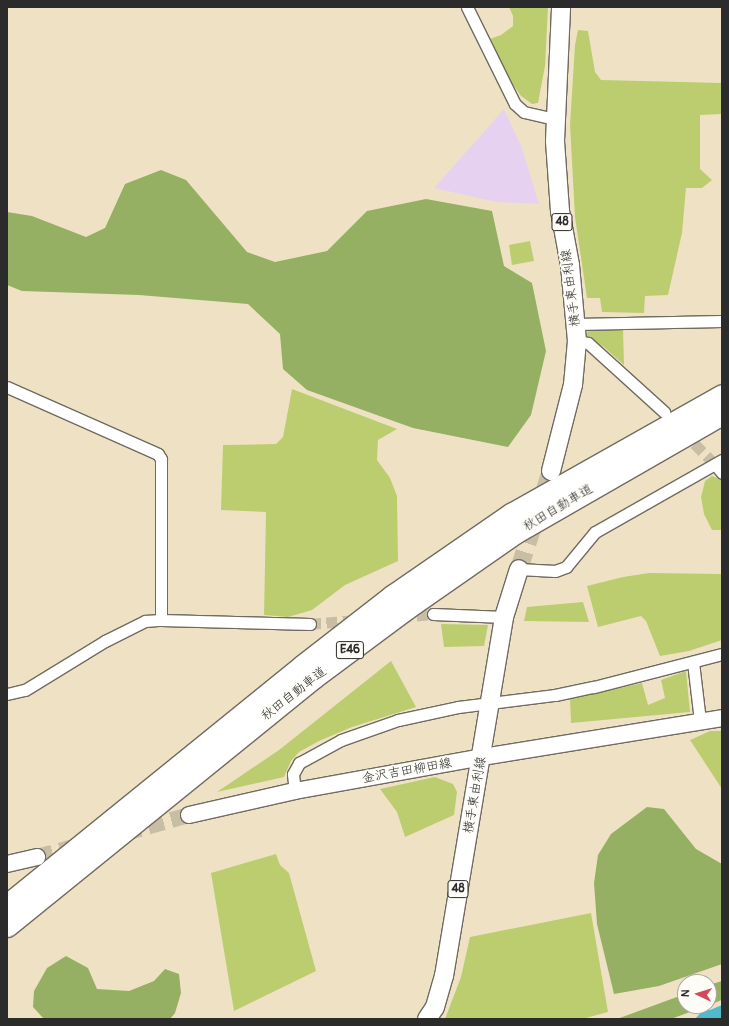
<!DOCTYPE html>
<html>
<head>
<meta charset="utf-8">
<style>
	body { margin:0 }
	#map { position:relative; width:729px; height:1026px; overflow:hidden; background:#efe2c4; font-family:Pangolin,"Klee One",sans-serif }
	div>[style] { position:absolute }
	.built>* { inset:0; background:#e6d2f0 }
	.green>* { inset:0; background:#bccd70 }
	.forest>* { inset:0; background:#95b062 }
	.water>* { inset:0; background:#4fbacb }
	.minor-tunnel>* { height:11px; margin-top:-5.5px; transform-origin:0; background:repeating-linear-gradient(90deg,#c8bda5 0 11px,transparent 0 16.5px) }
	.secondary-tunnel>* { height:16px; margin-top:-8px; transform-origin:0; background:repeating-linear-gradient(90deg,#c8bda5 0 16px,transparent 0 24px) }
	.primary-tunnel>* { height:18px; margin-top:-9px; transform-origin:0; background:repeating-linear-gradient(90deg,#c8bda5 0 18px,transparent 0 27px) }
	.roads { filter:drop-shadow(1px 0 #706b61) drop-shadow(-1px 0 #706b61) drop-shadow(0 1px #706b61) drop-shadow(0 -1px #706b61) }
	.minor>* { height:11px; margin:-5.5px; padding:0 5.5px; transform-origin:5.5px; border-radius:5.5px; background:#fff }
	.secondary>* { height:16px; margin:-8px; padding:0 8px; transform-origin:8px; border-radius:8px; background:#fff }
	.primary>* { height:18px; margin:-9px; padding:0 9px; transform-origin:9px; border-radius:9px; background:#fff }
	.motorway>* { height:21px; margin:-10.5px; padding:0 10.5px; transform-origin:10.5px; border-radius:10.5px; background:#fff }
	span { translate:-50% -50%; white-space:nowrap; text-align:center; line-height:1.15; -webkit-text-stroke:3.5px #fdfcf7; paint-order:stroke }
	.shield-label span { padding:1px 3px; background:#fdfcf7; border:1px solid; border-radius:3px; -webkit-text-stroke-width:0 }
	.shield-label { font-size:12px; color:#2b2b2b; font-weight:700 }
	.street-label { font-size:13px; color:#2b2b2b }
	.frame { position:absolute; inset:0; border:8px solid #2b2b2b; pointer-events:none }
	.north { position:absolute; left:677px; top:974px; width:40px; height:40px; box-sizing:border-box; background:#fdfcf7; border:1px solid #a9a8a5; border-radius:50%; rotate:274deg; font-size:11px; font-weight:700; line-height:16px; text-align:center; color:#2b2b2b }
	.north::after { content:''; display:block; margin:auto; width:14px; height:18px; background:#d1495b; clip-path:polygon(50% 0,100% 100%,50% 72%,0 100%) }
</style>
</head>
<body>
<div id="map">
	<div class="built">
		<div style="clip-path:polygon(504px 109px,522px 148px,539px 204px,496px 202px,434px 188px)"></div>
	</div>
	<div class="green">
		<div style="clip-path:polygon(509px 7px,548px 7px,545px 66px,538px 103px,532px 104px,521px 96px,509px 79px,490px 39px,501px 35px,513px 26px,513px 16px)"></div>
		<div style="clip-path:polygon(578px 30px,588px 31px,595px 72px,601px 80px,722px 83px,722px 114px,700px 115px,700px 169px,712px 180px,702px 188px,686px 188px,682px 233px,668px 295px,645px 296px,644px 313px,602px 312px,600px 298px,587px 298px,575px 217px,570px 125px,575px 45px)"></div>
		<div style="clip-path:polygon(530px 241px,534px 261px,512px 265px,509px 245px)"></div>
		<div style="clip-path:polygon(588px 326px,623px 328px,624px 365px,604px 347px,587px 336px)"></div>
		<div style="clip-path:polygon(292px 389px,397px 429px,378px 440px,377px 460px,390px 478px,397px 496px,398px 561px,345px 585px,312px 610px,288px 617px,264px 615px,266px 512px,221px 510px,223px 445px,276px 444px,283px 437px)"></div>
		<div style="clip-path:polygon(712px 476px,722px 480px,722px 530px,712px 530px,704px 514px,701px 497px,705px 481px)"></div>
		<div style="clip-path:polygon(649px 573px,722px 574px,722px 640px,689px 651px,660px 656px,646px 621px,641px 616px,598px 627px,587px 586px,623px 577px)"></div>
		<div style="clip-path:polygon(583px 602px,589px 622px,524px 621px,527px 607px)"></div>
		<div style="clip-path:polygon(441px 624px,488px 625px,484px 646px,444px 647px)"></div>
		<div style="clip-path:polygon(391px 661px,416px 707px,352px 727px,319px 741px,299px 752px,291px 761px,284px 777px,217px 792px,279px 750px)"></div>
		<div style="clip-path:polygon(686px 671px,690px 712px,571px 723px,570px 699px,642px 683px,648px 705px,665px 698px,661px 680px)"></div>
		<div style="clip-path:polygon(710px 731px,722px 731px,722px 789px,690px 740px)"></div>
		<div style="clip-path:polygon(435px 777px,453px 784px,457px 792px,454px 815px,405px 837px,397px 812px,380px 789px)"></div>
		<div style="clip-path:polygon(276px 854px,280px 865px,289px 873px,316px 971px,234px 1011px,211px 873px)"></div>
		<div style="clip-path:polygon(591px 913px,608px 1012px,582px 1019px,445px 1019px,461px 977px,470px 937px)"></div>
	</div>
	<div class="forest">
		<div style="clip-path:polygon(161px 170px,186px 180px,247px 252px,275px 262px,327px 251px,367px 211px,426px 199px,492px 211px,504px 266px,532px 283px,546px 351px,531px 415px,508px 447px,413px 428px,307px 390px,283px 369px,280px 334px,248px 304px,139px 295px,22px 291px,7px 285px,7px 212px,32px 216px,86px 237px,105px 228px,125px 184px)"></div>
		<div style="clip-path:polygon(647px 807px,664px 809px,696px 849px,722px 864px,722px 964px,659px 986px,614px 994px,597px 924px,594px 883px,598px 855px,611px 834px)"></div>
		<div style="clip-path:polygon(66px 956px,88px 968px,97px 989px,129px 991px,154px 981px,165px 969px,179px 974px,181px 993px,175px 1013px,170px 1019px,44px 1019px,33px 1007px,34px 991px,47px 968px)"></div>
		<div style="clip-path:polygon(722px 981px,722px 1000px,709px 1005px,709px 985px)"></div>
		<div style="clip-path:polygon(685px 994px,685px 1006px,706px 1006px,671px 1019px,617px 1019px)"></div>
	</div>
	<div class="water">
		<div style="clip-path:polygon(722px 1005px,722px 1019px,695px 1019px,703px 1010px,710px 1010px)"></div>
	</div>
	<div class="minor-tunnel">
		<div style="left:683px;top:432px;width:45px;rotate:45deg"></div>
		<div style="left:400px;top:617px;width:33px;rotate:-5deg"></div>
		<div style="left:310px;top:624px;width:47px;rotate:-4.9deg"></div>
	</div>
	<div class="secondary-tunnel">
		<div style="left:125px;top:833px;width:66px;rotate:-15.7deg"></div>
		<div style="left:37px;top:857px;width:41px;rotate:-15.4deg"></div>
	</div>
	<div class="primary-tunnel">
		<div style="left:519px;top:569px;width:103px;rotate:-71.9deg"></div>
	</div>
	<div class="roads">
		<div class="minor">
			<div style="left:467px;top:7px;width:108px;rotate:63.7deg"></div>
			<div style="left:515px;top:104px;width:12px;rotate:42deg"></div>
			<div style="left:524px;top:112px;width:32px;rotate:13deg"></div>
			<div style="left:576px;top:324px;width:146px;rotate:-1.2deg"></div>
			<div style="left:577px;top:341px;width:11px;rotate:10deg"></div>
			<div style="left:588px;top:343px;width:103px;rotate:42.2deg"></div>
			<div style="left:7px;top:387px;width:165px;rotate:23.9deg"></div>
			<div style="left:158px;top:454px;width:6px;rotate:59deg"></div>
			<div style="left:161px;top:459px;width:161px;rotate:90deg"></div>
			<div style="left:161px;top:620px;width:149px;rotate:1.5deg"></div>
			<div style="left:715px;top:464px;width:11px;rotate:52deg"></div>
			<div style="left:519px;top:569px;width:36px;rotate:3deg"></div>
			<div style="left:555px;top:571px;width:12px;rotate:-20deg"></div>
			<div style="left:566px;top:567px;width:45px;rotate:-50.4deg"></div>
			<div style="left:595px;top:532px;width:146px;rotate:-29.6deg"></div>
			<div style="left:433px;top:614px;width:71px;rotate:2.4deg"></div>
			<div style="left:693px;top:662px;width:59px;rotate:83.2deg"></div>
			<div style="left:7px;top:694px;width:18px;rotate:-13deg"></div>
			<div style="left:25px;top:690px;width:94px;rotate:-31.5deg"></div>
			<div style="left:105px;top:641px;width:45px;rotate:-26.6deg"></div>
			<div style="left:145px;top:621px;width:16px;rotate:-4deg"></div>
			<div style="left:295px;top:791px;width:17px;rotate:-97deg"></div>
			<div style="left:293px;top:774px;width:13px;rotate:-61deg"></div>
			<div style="left:299px;top:763px;width:48px;rotate:-28.7deg"></div>
			<div style="left:341px;top:740px;width:60px;rotate:-19.3deg"></div>
			<div style="left:398px;top:720px;width:61px;rotate:-12.2deg"></div>
			<div style="left:458px;top:707px;width:98px;rotate:-7.1deg"></div>
			<div style="left:555px;top:695px;width:40px;rotate:-12deg"></div>
			<div style="left:594px;top:687px;width:132px;rotate:-14.5deg"></div>
		</div>
		<div class="secondary">
			<div style="left:189px;top:815px;width:109px;rotate:-12.8deg"></div>
			<div style="left:295px;top:791px;width:190px;rotate:-10.3deg"></div>
			<div style="left:482px;top:757px;width:243px;rotate:-9.2deg"></div>
			<div style="left:7px;top:864px;width:31px;rotate:-13deg"></div>
		</div>
		<div class="primary">
			<div style="left:551px;top:471px;width:89px;rotate:-75.7deg"></div>
			<div style="left:573px;top:385px;width:44px;rotate:-84.8deg"></div>
			<div style="left:577px;top:341px;width:76px;rotate:-95.3deg"></div>
			<div style="left:570px;top:265px;width:55px;rotate:-100.5deg"></div>
			<div style="left:560px;top:211px;width:70px;rotate:-94.1deg"></div>
			<div style="left:555px;top:141px;width:134px;rotate:-87.4deg"></div>
			<div style="left:427px;top:1019px;width:14px;rotate:-56deg"></div>
			<div style="left:435px;top:1007px;width:32px;rotate:-74deg"></div>
			<div style="left:444px;top:976px;width:364px;rotate:-80.5deg"></div>
			<div style="left:504px;top:617px;width:50px;rotate:-72.6deg"></div>
		</div>
		<div class="motorway">
			<div style="left:7px;top:905px;width:381px;rotate:-39deg"></div>
			<div style="left:303px;top:665px;width:113px;rotate:-37.8deg"></div>
			<div style="left:392px;top:596px;width:145px;rotate:-34.6deg"></div>
			<div style="left:511px;top:514px;width:242px;rotate:-29.4deg"></div>
			<div style="left:7px;top:926px;width:394px;rotate:-39deg"></div>
			<div style="left:313px;top:678px;width:116px;rotate:-36.6deg"></div>
			<div style="left:406px;top:609px;width:133px;rotate:-34.9deg"></div>
			<div style="left:515px;top:533px;width:239px;rotate:-29.9deg"></div>
		</div>
	</div>
	<div class="shield-label">
		<span style="left:562px;top:222px">48</span>
		<span style="left:350px;top:650px">E46</span>
		<span style="left:458px;top:889px">48</span>
	</div>
	<div class="street-label">
		<span style="left:571px;top:288px;rotate:-97deg">横手東由利線</span>
		<span style="left:558px;top:508px;rotate:-31deg">秋田自動車道</span>
		<span style="left:294px;top:694px;rotate:-38deg">秋田自動車道</span>
		<span style="left:407px;top:771px;rotate:-10deg">金沢吉田柳田線</span>
		<span style="left:475px;top:795px;rotate:-80deg">横手東由利線</span>
	</div>
	<div class="frame"></div>
	<div class="north">N</div>
</div>
</body>
</html>
